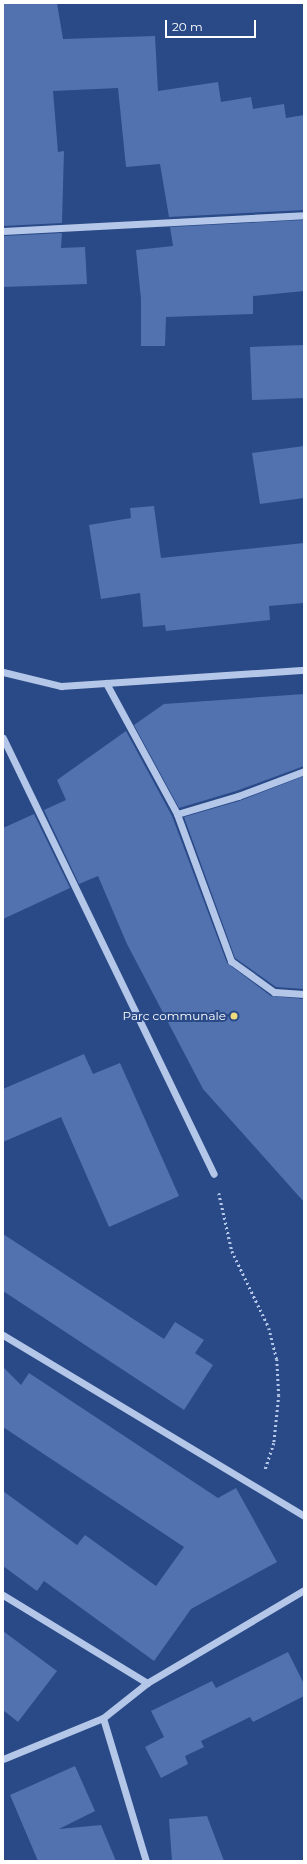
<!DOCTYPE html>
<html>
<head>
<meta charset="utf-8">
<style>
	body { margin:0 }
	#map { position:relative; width:307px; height:1864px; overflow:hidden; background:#294987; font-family:Montserrat,sans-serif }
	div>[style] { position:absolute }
	.building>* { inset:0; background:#5171af }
	.path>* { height:2.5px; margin-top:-1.25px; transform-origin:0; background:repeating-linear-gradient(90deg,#b5c7e8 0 2px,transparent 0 5px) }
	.minor>* { height:7px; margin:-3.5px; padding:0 3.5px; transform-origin:3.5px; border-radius:3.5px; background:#b5c7e8 }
	.dots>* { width:11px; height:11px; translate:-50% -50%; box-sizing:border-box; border:2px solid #294987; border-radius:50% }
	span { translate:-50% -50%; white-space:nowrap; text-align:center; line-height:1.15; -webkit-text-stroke:4px #294987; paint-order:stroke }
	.poi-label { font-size:12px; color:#fff }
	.right { translate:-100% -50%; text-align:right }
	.frame { position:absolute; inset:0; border:4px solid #fff; pointer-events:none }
	.scale { position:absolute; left:165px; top:20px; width:91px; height:18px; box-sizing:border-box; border:2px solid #fff; border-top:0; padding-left:5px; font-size:12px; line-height:14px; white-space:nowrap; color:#fff; -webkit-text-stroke:3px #294987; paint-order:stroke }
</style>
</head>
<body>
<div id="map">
	<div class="building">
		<div style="clip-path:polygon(3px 3px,57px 3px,63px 39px,155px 36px,158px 91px,218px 82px,221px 102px,251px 97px,253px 109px,284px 104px,286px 118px,304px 115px,304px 210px,169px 217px,160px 164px,126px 167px,118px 88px,53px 91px,58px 152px,64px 151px,62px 223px,3px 226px)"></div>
		<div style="clip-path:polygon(304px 220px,304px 291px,253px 296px,253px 314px,166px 317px,165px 346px,141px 346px,141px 299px,136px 250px,173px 246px,170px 227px)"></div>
		<div style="clip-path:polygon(62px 233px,61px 248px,85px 247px,87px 284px,3px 287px,3px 236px)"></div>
		<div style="clip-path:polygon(304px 345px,304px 398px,252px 400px,250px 347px)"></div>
		<div style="clip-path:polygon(304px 446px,304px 498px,260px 504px,252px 453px)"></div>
		<div style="clip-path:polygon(154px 506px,161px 558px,304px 543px,304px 603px,269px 606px,270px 620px,166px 631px,165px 625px,143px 627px,140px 593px,101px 599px,89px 525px,131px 518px,130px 508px)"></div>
		<div style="clip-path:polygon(304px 694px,304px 766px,236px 791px,179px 808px,134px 725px,164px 704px)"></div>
		<div style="clip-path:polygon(126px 731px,172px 816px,227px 963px,271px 996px,304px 999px,304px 1202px,203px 1089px,127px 944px,98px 876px,79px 884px,44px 810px,66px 800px,57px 780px)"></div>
		<div style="clip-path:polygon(304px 776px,304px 989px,276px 987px,235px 958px,184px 817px,239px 801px)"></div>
		<div style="clip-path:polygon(34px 814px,70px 888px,3px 919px,3px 828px)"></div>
		<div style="clip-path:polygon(84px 1054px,93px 1074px,120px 1063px,179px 1196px,109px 1227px,61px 1117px,3px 1142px,3px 1089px)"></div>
		<div style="clip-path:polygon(3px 1234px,164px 1339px,175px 1322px,204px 1340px,195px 1353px,213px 1365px,184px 1410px,3px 1291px)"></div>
		<div style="clip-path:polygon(3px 1367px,21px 1385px,29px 1373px,218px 1498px,236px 1488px,277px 1562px,191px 1609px,154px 1661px,44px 1581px,37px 1591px,3px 1566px,3px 1491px,77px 1545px,85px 1535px,156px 1586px,184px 1547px,3px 1427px)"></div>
		<div style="clip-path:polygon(3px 1631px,57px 1671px,18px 1722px,3px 1710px)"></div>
		<div style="clip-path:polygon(288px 1652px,304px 1684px,304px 1696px,253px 1722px,250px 1717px,201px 1741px,204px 1747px,185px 1756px,188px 1764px,161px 1778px,145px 1747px,164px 1737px,151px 1711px,212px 1681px,216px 1688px)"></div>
		<div style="clip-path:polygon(75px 1766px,95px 1811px,59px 1829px,101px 1825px,116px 1861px,38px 1861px,10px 1795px)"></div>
		<div style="clip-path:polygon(207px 1816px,224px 1861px,172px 1861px,169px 1819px)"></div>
	</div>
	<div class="path">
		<div style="left:219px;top:1193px;width:59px;rotate:77.4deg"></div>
		<div style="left:232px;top:1251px;width:85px;rotate:64.3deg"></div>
		<div style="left:269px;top:1328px;width:32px;rotate:76deg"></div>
		<div style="left:277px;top:1359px;width:36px;rotate:87deg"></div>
		<div style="left:279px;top:1395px;width:48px;rotate:95.9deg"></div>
		<div style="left:274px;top:1443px;width:28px;rotate:108deg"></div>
	</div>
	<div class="minor">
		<div style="left:3px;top:231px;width:301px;rotate:-3deg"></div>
		<div style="left:3px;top:672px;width:60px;rotate:13.6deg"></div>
		<div style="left:61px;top:686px;width:244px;rotate:-3.8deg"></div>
		<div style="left:106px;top:683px;width:149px;rotate:61.5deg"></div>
		<div style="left:177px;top:814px;width:157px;rotate:69.8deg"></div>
		<div style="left:231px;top:961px;width:53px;rotate:35.8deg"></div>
		<div style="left:274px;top:992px;width:30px;rotate:4deg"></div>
		<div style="left:3px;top:738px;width:484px;rotate:64.2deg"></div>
		<div style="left:177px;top:814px;width:64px;rotate:-16.4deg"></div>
		<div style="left:238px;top:796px;width:71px;rotate:-20.7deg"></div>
		<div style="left:3px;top:1335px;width:351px;rotate:31deg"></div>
		<div style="left:3px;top:1595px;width:169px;rotate:31.4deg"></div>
		<div style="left:103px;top:1718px;width:149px;rotate:73.3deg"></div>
		<div style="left:3px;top:1759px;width:108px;rotate:-22.3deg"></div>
		<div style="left:103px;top:1718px;width:56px;rotate:-38.5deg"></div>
		<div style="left:147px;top:1683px;width:182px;rotate:-30.6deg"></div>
	</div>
	<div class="dots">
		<div style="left:234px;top:1016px;background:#efda7c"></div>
	</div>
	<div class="poi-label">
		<span class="right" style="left:226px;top:1016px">Parc communale</span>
	</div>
	<div class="frame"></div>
	<div class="scale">20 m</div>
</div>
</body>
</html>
